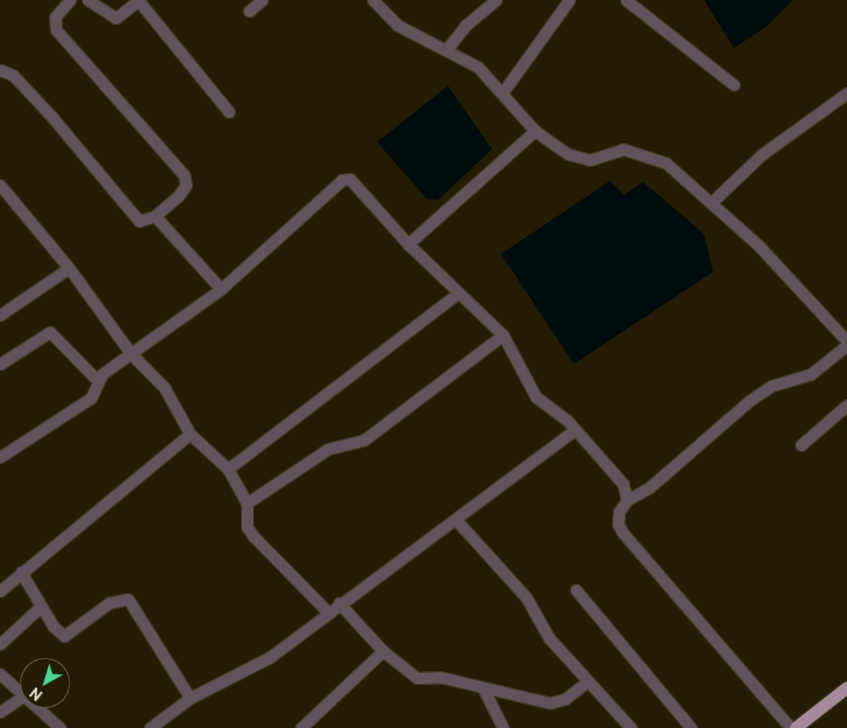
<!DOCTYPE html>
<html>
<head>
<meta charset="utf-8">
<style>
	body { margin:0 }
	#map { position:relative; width:847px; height:728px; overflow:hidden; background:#241c02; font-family:"Public Sans",sans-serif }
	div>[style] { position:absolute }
	.water>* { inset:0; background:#000b0e }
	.roads { filter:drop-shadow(1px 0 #3f381f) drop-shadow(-1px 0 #3f381f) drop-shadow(0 1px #3f381f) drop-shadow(0 -1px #3f381f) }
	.street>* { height:11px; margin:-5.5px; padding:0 5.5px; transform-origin:5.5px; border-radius:5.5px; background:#60535b }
	.primary>* { height:12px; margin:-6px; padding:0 6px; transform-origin:6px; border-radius:6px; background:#a48a9a }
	span { translate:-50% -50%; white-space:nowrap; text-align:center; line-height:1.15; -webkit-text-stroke:4.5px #241c02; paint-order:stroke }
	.north { position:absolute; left:20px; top:658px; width:50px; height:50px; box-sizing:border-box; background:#241c02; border:1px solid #726b55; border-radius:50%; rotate:219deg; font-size:14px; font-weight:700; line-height:20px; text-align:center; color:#e8e2d2 }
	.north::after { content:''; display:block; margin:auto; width:18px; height:22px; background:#4fd399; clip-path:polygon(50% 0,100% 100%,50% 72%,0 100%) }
</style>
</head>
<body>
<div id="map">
	<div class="water">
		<div style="clip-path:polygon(704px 0,793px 0,767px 26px,734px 48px)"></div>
		<div style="clip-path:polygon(448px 86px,492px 149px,438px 200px,427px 199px,377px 142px)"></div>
		<div style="clip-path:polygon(610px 181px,624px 195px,643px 182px,704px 234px,713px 272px,574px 364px,501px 254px)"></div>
	</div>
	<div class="roads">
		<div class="street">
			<div style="left:88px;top:0;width:33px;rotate:33deg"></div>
			<div style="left:116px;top:18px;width:29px;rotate:-38deg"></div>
			<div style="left:138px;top:0;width:144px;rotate:50.9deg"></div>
			<div style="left:373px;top:0;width:35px;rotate:46deg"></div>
			<div style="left:397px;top:25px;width:91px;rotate:27.4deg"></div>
			<div style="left:478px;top:67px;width:86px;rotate:48.3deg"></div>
			<div style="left:535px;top:131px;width:40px;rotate:34.9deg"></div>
			<div style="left:568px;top:154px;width:23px;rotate:15deg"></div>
			<div style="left:590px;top:160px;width:35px;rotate:-18deg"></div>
			<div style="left:623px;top:149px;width:45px;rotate:18deg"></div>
			<div style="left:666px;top:163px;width:125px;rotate:41.7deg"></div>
			<div style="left:759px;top:246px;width:129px;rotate:47.2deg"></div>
			<div style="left:626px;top:0;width:137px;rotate:38.2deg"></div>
			<div style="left:249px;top:11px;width:17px;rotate:-40deg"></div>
			<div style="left:447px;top:49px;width:31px;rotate:-52deg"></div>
			<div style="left:466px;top:25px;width:39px;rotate:-40deg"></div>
			<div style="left:0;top:70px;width:14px;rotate:21deg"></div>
			<div style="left:13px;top:75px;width:57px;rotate:47.1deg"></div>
			<div style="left:52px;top:117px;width:136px;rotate:50.1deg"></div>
			<div style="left:139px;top:221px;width:17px;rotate:-17deg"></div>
			<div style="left:155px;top:216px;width:32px;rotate:-41deg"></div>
			<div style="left:179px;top:195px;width:12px;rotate:-55deg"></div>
			<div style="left:186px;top:185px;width:10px;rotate:-101deg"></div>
			<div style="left:184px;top:175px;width:193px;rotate:-131.4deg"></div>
			<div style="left:56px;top:30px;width:13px;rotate:-94deg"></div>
			<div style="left:55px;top:17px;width:23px;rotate:-49deg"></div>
			<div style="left:503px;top:92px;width:113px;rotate:-54.3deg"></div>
			<div style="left:0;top:185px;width:108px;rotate:50.3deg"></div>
			<div style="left:69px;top:268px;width:107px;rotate:54.1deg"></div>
			<div style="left:132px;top:355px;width:45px;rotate:45deg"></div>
			<div style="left:164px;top:387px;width:54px;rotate:61deg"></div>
			<div style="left:190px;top:434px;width:52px;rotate:42.6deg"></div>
			<div style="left:228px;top:469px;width:39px;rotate:61deg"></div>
			<div style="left:247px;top:503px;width:24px;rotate:90deg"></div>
			<div style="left:247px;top:527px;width:12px;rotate:55deg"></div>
			<div style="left:254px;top:537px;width:104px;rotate:45.4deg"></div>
			<div style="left:712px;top:202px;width:68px;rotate:-43.8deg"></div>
			<div style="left:761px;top:155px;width:106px;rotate:-35.8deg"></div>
			<div style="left:155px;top:216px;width:98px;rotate:47.9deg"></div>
			<div style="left:408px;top:244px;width:170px;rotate:-41.7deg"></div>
			<div style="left:0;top:315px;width:83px;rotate:-34.3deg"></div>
			<div style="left:0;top:364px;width:59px;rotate:-32.6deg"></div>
			<div style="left:50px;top:332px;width:67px;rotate:45.6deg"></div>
			<div style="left:801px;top:445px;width:61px;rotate:-41deg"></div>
			<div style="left:0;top:457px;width:108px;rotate:-33deg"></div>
			<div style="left:91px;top:398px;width:26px;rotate:-65deg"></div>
			<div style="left:102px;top:374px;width:146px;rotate:-35.5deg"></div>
			<div style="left:221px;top:289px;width:163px;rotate:-42deg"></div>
			<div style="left:342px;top:180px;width:8px;rotate:-7deg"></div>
			<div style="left:350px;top:179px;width:87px;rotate:48.3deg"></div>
			<div style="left:408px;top:244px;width:132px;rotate:43.8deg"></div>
			<div style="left:503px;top:335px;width:70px;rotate:62deg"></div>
			<div style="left:536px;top:397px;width:39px;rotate:37deg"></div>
			<div style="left:567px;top:420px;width:85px;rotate:48.8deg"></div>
			<div style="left:623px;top:484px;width:16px;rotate:76deg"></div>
			<div style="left:627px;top:500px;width:14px;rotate:124deg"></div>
			<div style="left:619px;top:512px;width:12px;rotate:95deg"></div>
			<div style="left:618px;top:524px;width:10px;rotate:61deg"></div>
			<div style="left:623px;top:533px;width:257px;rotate:49.3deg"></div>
			<div style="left:228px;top:469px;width:290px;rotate:-37.4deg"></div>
			<div style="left:627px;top:500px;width:26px;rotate:-29deg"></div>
			<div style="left:650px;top:487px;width:131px;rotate:-41deg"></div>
			<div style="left:749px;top:401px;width:27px;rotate:-34deg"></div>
			<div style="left:771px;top:386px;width:42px;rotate:-16.7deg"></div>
			<div style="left:811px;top:374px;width:46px;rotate:-38.9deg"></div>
			<div style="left:247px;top:503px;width:97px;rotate:-33.7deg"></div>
			<div style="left:328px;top:449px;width:37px;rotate:-14deg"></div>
			<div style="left:364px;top:440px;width:174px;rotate:-37.1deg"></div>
			<div style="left:457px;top:521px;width:103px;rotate:47.8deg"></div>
			<div style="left:526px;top:597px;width:47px;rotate:60.7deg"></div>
			<div style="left:549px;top:638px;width:122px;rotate:47.7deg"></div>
			<div style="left:21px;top:572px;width:63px;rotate:59.3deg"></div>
			<div style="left:53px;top:626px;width:15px;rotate:42deg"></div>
			<div style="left:64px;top:636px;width:56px;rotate:-36.3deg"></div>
			<div style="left:109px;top:603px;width:19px;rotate:-12deg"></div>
			<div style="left:128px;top:599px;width:117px;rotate:57.9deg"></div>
			<div style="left:576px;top:590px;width:180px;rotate:50.2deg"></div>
			<div style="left:0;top:591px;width:246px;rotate:-39.6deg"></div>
			<div style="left:339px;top:603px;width:65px;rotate:47.5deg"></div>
			<div style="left:383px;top:651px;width:43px;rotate:38.5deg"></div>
			<div style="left:417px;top:678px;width:23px;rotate:-2deg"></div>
			<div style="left:440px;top:677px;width:113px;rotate:13.3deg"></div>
			<div style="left:550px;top:703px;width:16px;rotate:-15deg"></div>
			<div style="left:565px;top:699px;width:29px;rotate:-38deg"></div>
			<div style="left:0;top:644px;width:56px;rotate:-42.8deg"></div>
			<div style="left:0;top:674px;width:81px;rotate:42deg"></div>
			<div style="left:483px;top:688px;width:45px;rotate:63.4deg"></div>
			<div style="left:0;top:712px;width:29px;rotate:-34deg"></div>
			<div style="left:150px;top:728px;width:50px;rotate:-36.9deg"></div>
			<div style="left:190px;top:698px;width:90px;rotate:-27.1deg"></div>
			<div style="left:270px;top:657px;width:380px;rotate:-36.7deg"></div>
			<div style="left:301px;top:728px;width:112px;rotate:-43.2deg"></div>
		</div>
		<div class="primary">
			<div style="left:796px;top:728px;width:65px;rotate:-38.1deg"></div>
		</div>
	</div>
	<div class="north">N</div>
</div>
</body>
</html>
